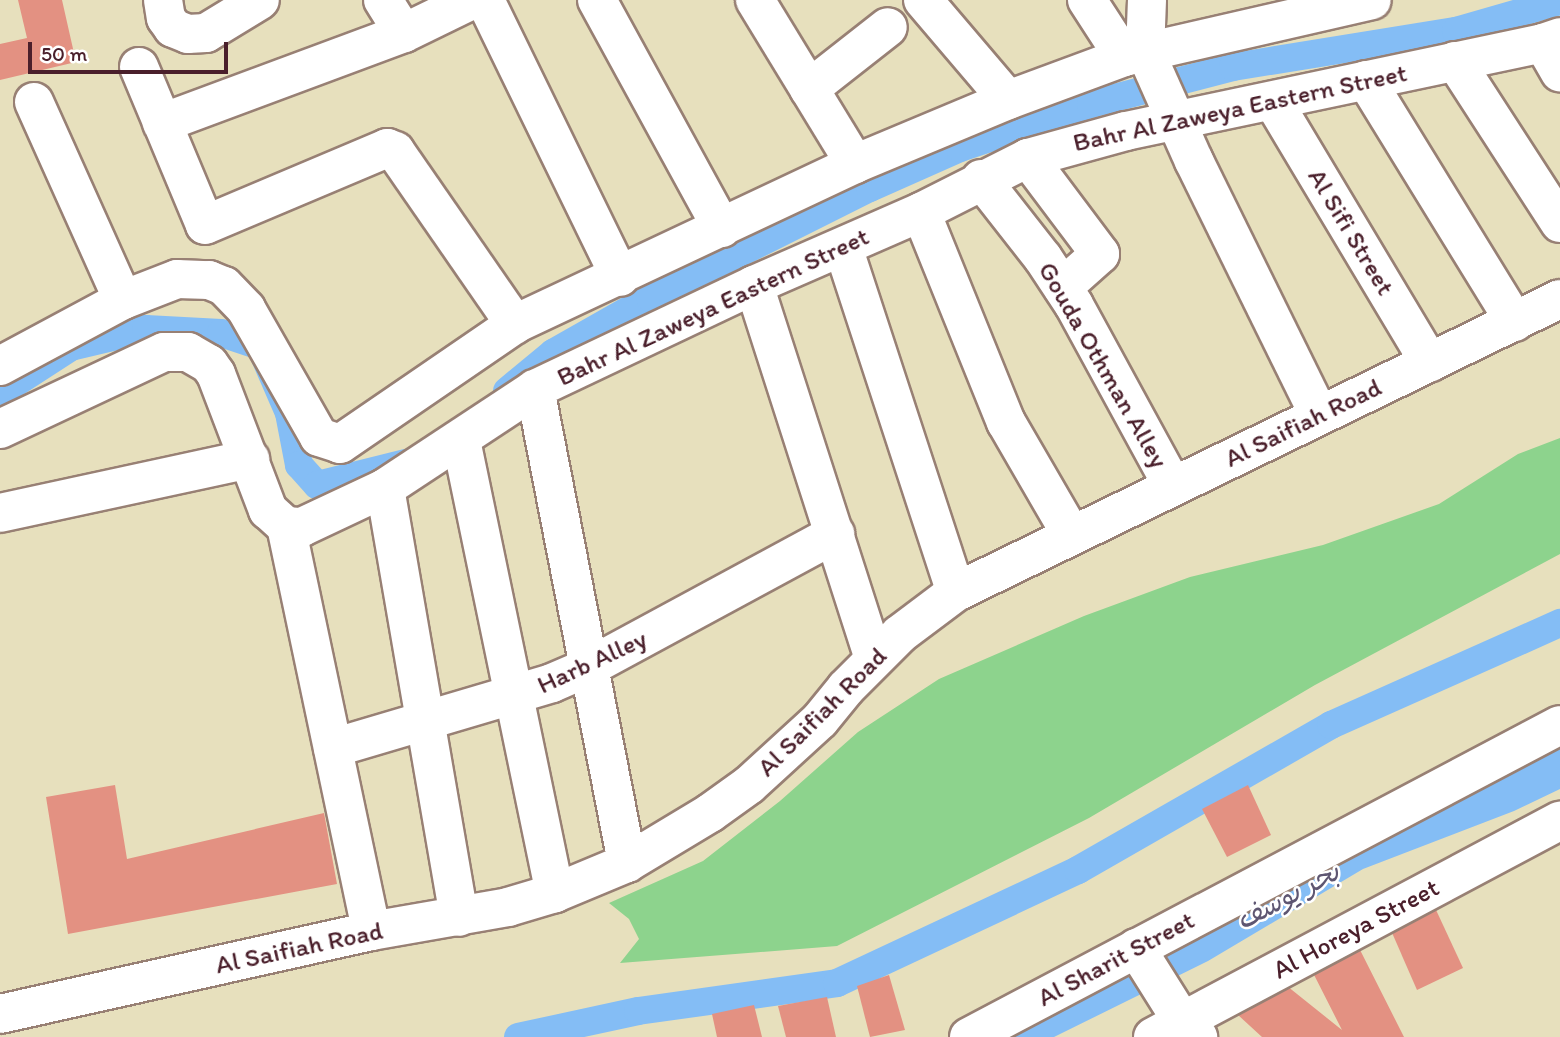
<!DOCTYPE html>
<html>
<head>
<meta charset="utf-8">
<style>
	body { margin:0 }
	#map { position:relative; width:1560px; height:1037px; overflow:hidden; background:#e7e0bd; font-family:Itim,"Playpen Sans Arabic",sans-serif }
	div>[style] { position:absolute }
	.green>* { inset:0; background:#8dd38d }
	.water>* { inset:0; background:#84bdf5 }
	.canal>* { height:28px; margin:-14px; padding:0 14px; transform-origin:14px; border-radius:14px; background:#84bdf5 }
	.building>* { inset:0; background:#e39182 }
	.roads { filter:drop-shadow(2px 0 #988074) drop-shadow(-2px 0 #988074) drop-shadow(0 2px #988074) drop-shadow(0 -2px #988074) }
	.minor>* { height:38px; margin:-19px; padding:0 19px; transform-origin:19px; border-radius:19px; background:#fff }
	span { translate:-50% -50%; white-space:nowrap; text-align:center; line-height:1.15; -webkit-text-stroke:5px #fff; paint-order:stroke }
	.street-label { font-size:26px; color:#4a1f2b }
	.water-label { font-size:28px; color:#5e5672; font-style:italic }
	.scale { position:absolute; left:28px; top:42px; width:200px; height:32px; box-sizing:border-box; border:4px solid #4a1f2b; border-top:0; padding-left:9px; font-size:21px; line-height:24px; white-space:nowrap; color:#4a1f2b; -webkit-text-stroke:5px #fff; paint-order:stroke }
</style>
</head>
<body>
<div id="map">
	<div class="green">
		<div style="clip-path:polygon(1560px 438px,1560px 554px,1315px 685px,1089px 818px,837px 946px,620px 963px,639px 939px,629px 919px,609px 903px,703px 861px,780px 801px,858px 732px,939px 679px,1084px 616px,1190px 577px,1323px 545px,1439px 504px,1518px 454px)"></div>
	</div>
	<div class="water">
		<div style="clip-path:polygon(1560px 735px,1560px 789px,1514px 811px,1363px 869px,1208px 961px,1054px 1037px,980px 1037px)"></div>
	</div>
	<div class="canal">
		<div style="left:507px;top:391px;width:60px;rotate:-39.6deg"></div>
		<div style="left:553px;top:353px;width:112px;rotate:-29.6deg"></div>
		<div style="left:650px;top:298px;width:246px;rotate:-26.6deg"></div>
		<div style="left:870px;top:188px;width:98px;rotate:-24deg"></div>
		<div style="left:960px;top:148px;width:138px;rotate:-18.6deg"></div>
		<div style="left:1091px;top:104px;width:147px;rotate:-14.6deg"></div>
		<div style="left:1233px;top:67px;width:226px;rotate:-9.2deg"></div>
		<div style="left:1456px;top:31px;width:108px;rotate:-16.1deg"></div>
		<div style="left:0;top:393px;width:85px;rotate:-32.9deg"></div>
		<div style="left:71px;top:347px;width:77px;rotate:-13.5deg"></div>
		<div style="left:146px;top:329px;width:75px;rotate:3.1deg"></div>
		<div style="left:221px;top:333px;width:41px;rotate:18.4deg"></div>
		<div style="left:260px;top:346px;width:73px;rotate:66.6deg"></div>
		<div style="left:289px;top:413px;width:53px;rotate:79.1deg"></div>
		<div style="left:299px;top:465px;width:27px;rotate:48deg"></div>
		<div style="left:317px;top:485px;width:92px;rotate:-13.9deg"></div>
		<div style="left:518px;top:1037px;width:123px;rotate:-12.2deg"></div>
		<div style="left:638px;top:1011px;width:201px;rotate:-8deg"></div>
		<div style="left:837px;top:983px;width:266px;rotate:-25.1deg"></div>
		<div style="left:1078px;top:870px;width:292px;rotate:-29.8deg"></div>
		<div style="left:1331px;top:725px;width:251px;rotate:-24deg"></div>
	</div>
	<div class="building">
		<div style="clip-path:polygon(18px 0,62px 0,76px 62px,0 80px,0 44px,27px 38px)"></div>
		<div style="clip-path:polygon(115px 785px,127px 859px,324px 813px,337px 884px,68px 934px,46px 797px)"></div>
		<div style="clip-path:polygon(1248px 785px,1271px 835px,1227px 857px,1202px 809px)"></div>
		<div style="clip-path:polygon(1430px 897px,1463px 968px,1417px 990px,1386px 919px)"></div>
		<div style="clip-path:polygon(1354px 938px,1404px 1037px,1262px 1037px,1225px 1003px,1277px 978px,1342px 1030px,1306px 959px)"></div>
		<div style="clip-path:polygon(889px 975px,905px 1030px,870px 1037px,857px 986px)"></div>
		<div style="clip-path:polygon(827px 997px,836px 1037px,786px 1037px,778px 1006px)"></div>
		<div style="clip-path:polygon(754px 1005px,762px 1037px,717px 1037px,712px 1014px)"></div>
	</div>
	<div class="roads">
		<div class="minor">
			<div style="left:163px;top:0;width:18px;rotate:81deg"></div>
			<div style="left:166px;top:18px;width:12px;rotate:55deg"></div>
			<div style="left:173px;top:28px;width:16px;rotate:22deg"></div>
			<div style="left:188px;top:34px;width:18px;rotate:-3deg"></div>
			<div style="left:206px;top:33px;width:63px;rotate:-31.4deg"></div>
			<div style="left:383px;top:0;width:39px;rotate:58deg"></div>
			<div style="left:485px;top:0;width:308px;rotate:64deg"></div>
			<div style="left:597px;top:0;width:260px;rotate:61.3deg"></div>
			<div style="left:755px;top:0;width:192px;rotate:58.6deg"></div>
			<div style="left:923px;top:0;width:131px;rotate:49.6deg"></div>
			<div style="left:1087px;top:0;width:68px;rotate:57deg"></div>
			<div style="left:1147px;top:0;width:51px;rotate:92.2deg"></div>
			<div style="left:1145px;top:51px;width:120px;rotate:66deg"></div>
			<div style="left:1194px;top:161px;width:283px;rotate:63.8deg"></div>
			<div style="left:1543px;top:43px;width:34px;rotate:60deg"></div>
			<div style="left:1455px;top:61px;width:193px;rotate:57.1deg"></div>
			<div style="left:139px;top:67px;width:171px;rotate:67.3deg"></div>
			<div style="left:205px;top:225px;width:198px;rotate:-22.9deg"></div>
			<div style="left:387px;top:148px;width:9px;rotate:21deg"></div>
			<div style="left:395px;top:151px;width:211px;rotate:55.3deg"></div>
			<div style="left:1366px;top:80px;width:284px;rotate:58.4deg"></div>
			<div style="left:809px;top:89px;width:100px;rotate:-38.1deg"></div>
			<div style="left:1273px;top:101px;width:305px;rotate:59.1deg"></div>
			<div style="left:34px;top:102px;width:217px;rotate:65.8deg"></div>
			<div style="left:162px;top:123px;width:258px;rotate:-20.4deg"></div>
			<div style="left:404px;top:33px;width:76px;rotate:-25.9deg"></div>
			<div style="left:1028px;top:158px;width:120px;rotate:53.1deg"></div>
			<div style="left:1100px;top:254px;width:50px;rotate:138.3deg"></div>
			<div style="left:981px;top:179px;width:100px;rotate:51.9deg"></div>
			<div style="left:1043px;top:258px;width:56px;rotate:56.6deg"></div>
			<div style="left:1074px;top:305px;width:205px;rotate:61.4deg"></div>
			<div style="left:921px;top:212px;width:227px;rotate:68deg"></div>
			<div style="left:1006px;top:422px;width:129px;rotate:59.9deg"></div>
			<div style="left:843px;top:247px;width:363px;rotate:71.9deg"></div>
			<div style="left:754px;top:285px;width:392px;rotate:72.2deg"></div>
			<div style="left:0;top:366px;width:140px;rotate:-28.2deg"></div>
			<div style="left:123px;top:300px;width:58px;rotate:-21.3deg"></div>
			<div style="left:177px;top:279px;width:32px;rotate:2deg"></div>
			<div style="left:209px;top:280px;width:16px;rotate:22deg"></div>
			<div style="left:224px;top:286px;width:32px;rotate:46deg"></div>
			<div style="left:246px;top:309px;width:147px;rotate:60.3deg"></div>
			<div style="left:319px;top:437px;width:22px;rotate:18deg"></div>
			<div style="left:340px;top:444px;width:212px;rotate:-34.4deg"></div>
			<div style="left:515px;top:324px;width:376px;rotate:-25.2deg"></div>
			<div style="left:855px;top:164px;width:166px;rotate:-22.7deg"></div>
			<div style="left:1008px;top:100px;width:124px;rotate:-20.3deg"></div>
			<div style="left:1124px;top:57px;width:254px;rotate:-12.9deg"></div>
			<div style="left:535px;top:389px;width:483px;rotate:79deg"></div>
			<div style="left:0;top:429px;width:181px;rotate:-25.2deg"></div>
			<div style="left:164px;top:352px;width:24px"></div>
			<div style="left:188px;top:352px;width:24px;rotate:30deg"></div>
			<div style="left:209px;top:364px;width:12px;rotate:55deg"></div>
			<div style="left:216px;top:374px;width:146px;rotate:69.1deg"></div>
			<div style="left:268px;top:510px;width:24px;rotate:42deg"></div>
			<div style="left:286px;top:526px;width:16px;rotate:4deg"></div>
			<div style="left:302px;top:527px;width:92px;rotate:-25.2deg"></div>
			<div style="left:385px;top:488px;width:180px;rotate:-33.4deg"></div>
			<div style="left:535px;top:389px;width:242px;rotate:-25.4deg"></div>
			<div style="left:754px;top:285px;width:182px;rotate:-23.6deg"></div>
			<div style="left:921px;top:212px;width:120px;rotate:-26.8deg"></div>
			<div style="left:1028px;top:158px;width:102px;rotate:-15.4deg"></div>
			<div style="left:1126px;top:131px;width:426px;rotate:-11.9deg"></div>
			<div style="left:1543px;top:43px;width:18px;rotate:-19deg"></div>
			<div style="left:461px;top:440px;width:463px;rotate:78.3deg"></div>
			<div style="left:385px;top:488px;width:435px;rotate:80.2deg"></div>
			<div style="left:0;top:513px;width:256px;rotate:-12.2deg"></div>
			<div style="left:286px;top:526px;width:414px;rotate:78.1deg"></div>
			<div style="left:333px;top:748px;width:228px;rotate:-16.5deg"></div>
			<div style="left:552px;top:683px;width:40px;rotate:-23.4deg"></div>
			<div style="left:589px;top:667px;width:280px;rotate:-28.4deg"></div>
			<div style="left:1136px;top:948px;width:86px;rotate:57.8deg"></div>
			<div style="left:1182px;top:1021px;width:23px;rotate:45deg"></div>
			<div style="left:0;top:1014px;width:380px;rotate:-12.6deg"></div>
			<div style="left:371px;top:931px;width:139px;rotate:-9.9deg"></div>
			<div style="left:508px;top:907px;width:49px;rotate:-16.6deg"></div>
			<div style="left:555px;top:893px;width:78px;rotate:-22.6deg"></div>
			<div style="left:627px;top:863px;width:97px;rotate:-31.1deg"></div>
			<div style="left:710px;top:813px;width:48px;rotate:-35.7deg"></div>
			<div style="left:749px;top:785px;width:96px;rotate:-42.5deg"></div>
			<div style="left:820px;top:720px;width:41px;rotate:-50.9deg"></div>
			<div style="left:846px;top:688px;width:76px;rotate:-45deg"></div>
			<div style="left:900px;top:634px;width:70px;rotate:-36.9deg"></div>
			<div style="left:956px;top:592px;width:671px;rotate:-25.88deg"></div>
			<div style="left:969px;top:1037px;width:668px;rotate:-27.83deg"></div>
			<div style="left:1153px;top:1037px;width:461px;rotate:-28deg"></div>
		</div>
	</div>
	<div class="street-label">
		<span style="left:1240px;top:108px;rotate:-12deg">Bahr Al Zaweya Eastern Street</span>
		<span style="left:1351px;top:232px;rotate:59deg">Al Sifi Street</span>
		<span style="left:713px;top:307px;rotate:-25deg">Bahr Al Zaweya Eastern Street</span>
		<span style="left:1103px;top:365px;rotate:60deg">Gouda Othman Alley</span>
		<span style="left:1303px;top:423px;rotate:-26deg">Al Saifiah Road</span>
		<span style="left:592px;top:662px;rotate:-25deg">Harb Alley</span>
		<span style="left:822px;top:712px;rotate:-45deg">Al Saifiah Road</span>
		<span style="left:1356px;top:929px;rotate:-28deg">Al Horeya Street</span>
		<span style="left:299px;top:948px;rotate:-12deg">Al Saifiah Road</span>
		<span style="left:1116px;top:959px;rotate:-28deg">Al Sharit Street</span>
	</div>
	<div class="water-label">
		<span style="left:1287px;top:895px;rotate:-28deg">بحر يوسف</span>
	</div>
	<div class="scale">50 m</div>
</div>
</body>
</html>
